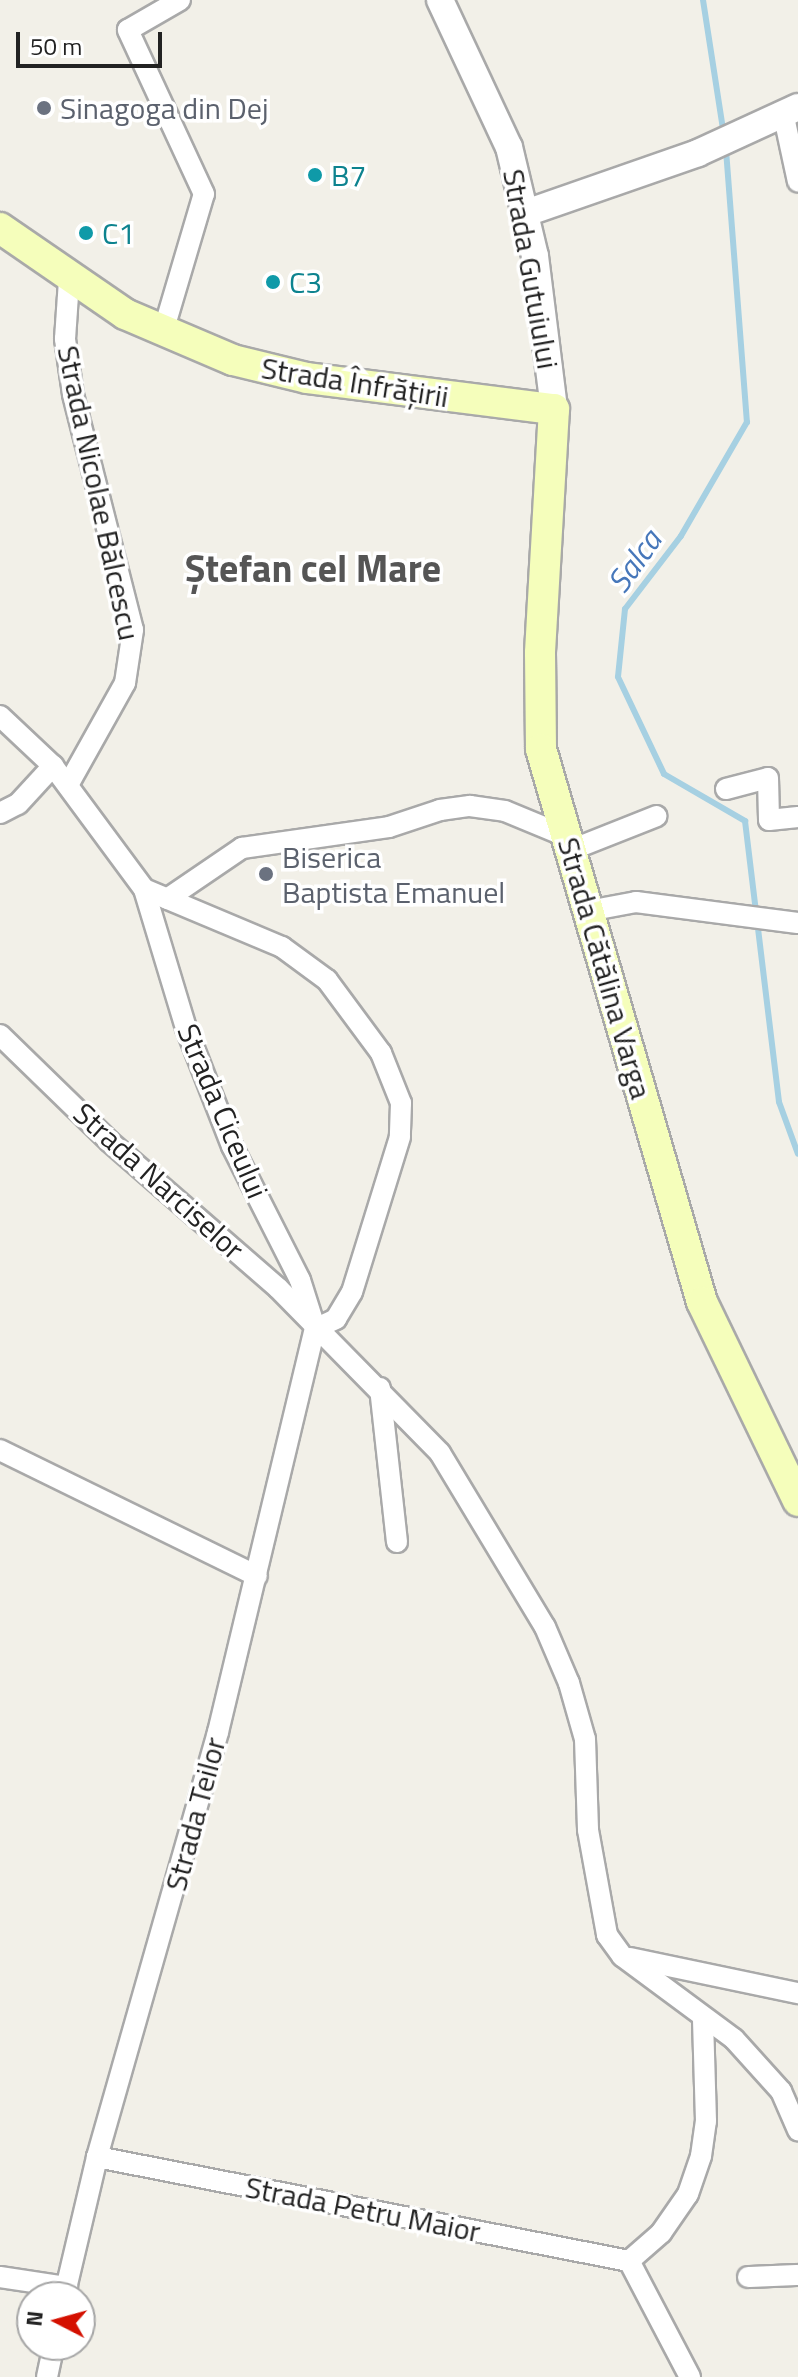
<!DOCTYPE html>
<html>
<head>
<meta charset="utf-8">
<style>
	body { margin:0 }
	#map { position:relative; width:798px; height:2377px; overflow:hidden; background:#f2f0e8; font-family:"Titillium Web",sans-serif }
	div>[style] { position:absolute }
	.stream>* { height:6px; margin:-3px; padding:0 3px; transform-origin:3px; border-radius:3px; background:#a6d0e2 }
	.roads { filter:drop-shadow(2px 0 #a9a9a9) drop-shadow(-2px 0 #a9a9a9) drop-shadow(0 2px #a9a9a9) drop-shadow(0 -2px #a9a9a9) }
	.minor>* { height:20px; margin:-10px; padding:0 10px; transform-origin:10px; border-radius:10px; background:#fff }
	.tertiary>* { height:26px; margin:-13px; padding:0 13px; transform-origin:13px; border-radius:13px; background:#fff }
	.secondary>* { height:30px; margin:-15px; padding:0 15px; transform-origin:15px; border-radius:15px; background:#f5febb }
	.dots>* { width:22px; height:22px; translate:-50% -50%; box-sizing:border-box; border:4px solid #fff; border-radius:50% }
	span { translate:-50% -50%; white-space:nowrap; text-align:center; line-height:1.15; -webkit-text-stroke:7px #fff; paint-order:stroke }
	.worship-label { font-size:30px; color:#5b616d }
	.left { translate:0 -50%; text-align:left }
	.culture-label { font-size:30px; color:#0d838f }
	.street-label { font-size:30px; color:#222 }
	.water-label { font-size:32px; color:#4677ba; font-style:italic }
	.district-label { font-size:38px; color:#555; font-weight:700 }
	.north { position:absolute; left:16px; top:2281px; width:80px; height:80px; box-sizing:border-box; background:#fff; border:2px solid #a7a7a7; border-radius:50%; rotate:276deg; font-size:22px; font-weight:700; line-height:32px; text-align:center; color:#222 }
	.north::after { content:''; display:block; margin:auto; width:28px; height:36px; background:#d41000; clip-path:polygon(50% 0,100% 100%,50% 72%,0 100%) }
	.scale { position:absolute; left:16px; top:32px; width:146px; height:36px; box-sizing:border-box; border:4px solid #222; border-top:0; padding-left:10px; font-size:24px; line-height:28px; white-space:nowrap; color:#222; -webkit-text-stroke:6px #fff; paint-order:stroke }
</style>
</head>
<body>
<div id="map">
	<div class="stream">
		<div style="left:703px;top:0;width:137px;rotate:81.2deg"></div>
		<div style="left:726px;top:150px;width:273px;rotate:85.6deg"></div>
		<div style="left:747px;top:422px;width:132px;rotate:120.1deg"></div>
		<div style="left:681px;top:536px;width:92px;rotate:127.5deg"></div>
		<div style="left:625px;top:609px;width:68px;rotate:95.9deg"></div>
		<div style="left:618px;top:677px;width:107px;rotate:64.6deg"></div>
		<div style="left:664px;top:774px;width:94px;rotate:30.1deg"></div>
		<div style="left:745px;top:821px;width:283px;rotate:83.1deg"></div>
		<div style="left:779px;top:1102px;width:55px;rotate:69.9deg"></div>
	</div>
	<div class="roads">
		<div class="minor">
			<div style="left:784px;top:117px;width:66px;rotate:77.8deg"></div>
			<div style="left:163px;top:332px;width:144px;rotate:-73.5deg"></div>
			<div style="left:204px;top:194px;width:181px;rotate:-114.9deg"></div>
			<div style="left:128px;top:30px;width:60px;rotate:-30deg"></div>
			<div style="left:0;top:716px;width:73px;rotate:43.3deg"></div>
			<div style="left:53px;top:766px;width:153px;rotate:53.5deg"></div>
			<div style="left:144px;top:889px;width:145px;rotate:73.2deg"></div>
			<div style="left:186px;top:1028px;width:127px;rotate:68.7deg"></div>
			<div style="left:232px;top:1146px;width:150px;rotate:63.1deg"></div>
			<div style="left:300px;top:1280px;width:43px;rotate:72.4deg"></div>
			<div style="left:68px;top:785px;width:117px;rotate:-60.8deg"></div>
			<div style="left:125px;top:683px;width:54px;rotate:-81.4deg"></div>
			<div style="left:133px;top:630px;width:244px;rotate:-104.3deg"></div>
			<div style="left:73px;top:394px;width:56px;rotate:-98.3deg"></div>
			<div style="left:65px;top:339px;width:59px;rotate:-86.1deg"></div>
			<div style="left:726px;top:789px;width:43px;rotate:-14.7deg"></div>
			<div style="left:768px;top:778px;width:42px;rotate:88.6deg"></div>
			<div style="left:769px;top:820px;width:29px;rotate:-6deg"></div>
			<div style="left:0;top:813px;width:20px;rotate:-27deg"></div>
			<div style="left:18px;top:804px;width:52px;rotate:-47.4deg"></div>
			<div style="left:571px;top:850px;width:92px;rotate:-21.6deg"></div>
			<div style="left:144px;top:889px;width:150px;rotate:22.8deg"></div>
			<div style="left:282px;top:947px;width:56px;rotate:36.3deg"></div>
			<div style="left:327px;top:980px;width:91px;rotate:53.5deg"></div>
			<div style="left:381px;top:1053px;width:54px;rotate:68.2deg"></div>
			<div style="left:401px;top:1103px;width:34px;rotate:92deg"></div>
			<div style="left:400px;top:1137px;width:162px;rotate:107.2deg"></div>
			<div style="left:352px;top:1292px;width:31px;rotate:121deg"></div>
			<div style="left:336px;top:1319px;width:23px;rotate:155deg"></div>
			<div style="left:167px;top:899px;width:91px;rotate:-34.2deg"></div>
			<div style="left:242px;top:848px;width:148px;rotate:-8.1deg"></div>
			<div style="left:389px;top:827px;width:54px;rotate:-18.4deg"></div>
			<div style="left:440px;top:810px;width:30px;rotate:-8deg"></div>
			<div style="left:470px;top:806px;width:35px;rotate:8deg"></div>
			<div style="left:505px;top:811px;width:68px;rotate:22.4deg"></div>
			<div style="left:588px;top:911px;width:49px;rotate:-10.6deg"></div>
			<div style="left:636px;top:902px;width:163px;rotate:7.4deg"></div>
			<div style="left:0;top:1035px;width:153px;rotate:44.2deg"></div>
			<div style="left:110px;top:1142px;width:223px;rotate:41deg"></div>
			<div style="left:278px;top:1288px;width:231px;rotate:45.5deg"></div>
			<div style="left:440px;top:1453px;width:203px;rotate:58.9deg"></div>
			<div style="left:545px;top:1627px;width:61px;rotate:66.8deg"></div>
			<div style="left:569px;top:1683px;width:58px;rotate:74.1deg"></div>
			<div style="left:585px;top:1739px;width:91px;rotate:88.1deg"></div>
			<div style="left:588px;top:1830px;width:107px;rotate:79.7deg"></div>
			<div style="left:607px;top:1935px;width:26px;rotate:54deg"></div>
			<div style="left:622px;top:1956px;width:139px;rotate:36.5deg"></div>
			<div style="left:734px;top:2039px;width:70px;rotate:47.9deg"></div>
			<div style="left:781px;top:2091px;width:43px;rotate:66.4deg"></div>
			<div style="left:380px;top:1388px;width:155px;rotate:83.7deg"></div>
			<div style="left:0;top:1450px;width:286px;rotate:26.1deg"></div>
			<div style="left:630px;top:1958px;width:172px;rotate:11.8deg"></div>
			<div style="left:97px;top:2157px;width:542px;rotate:11.06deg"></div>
			<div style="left:0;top:2277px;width:68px;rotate:8.5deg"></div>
			<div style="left:748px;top:2277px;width:50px;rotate:-2.3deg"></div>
			<div style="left:64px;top:2297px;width:144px;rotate:-76.7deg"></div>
			<div style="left:97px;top:2157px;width:442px;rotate:-74.1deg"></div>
			<div style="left:218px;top:1732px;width:415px;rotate:-76.5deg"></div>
			<div style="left:47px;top:2377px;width:33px;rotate:-78deg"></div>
			<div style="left:690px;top:2377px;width:131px;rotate:-117.7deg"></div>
			<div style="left:629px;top:2261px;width:43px;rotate:-41.2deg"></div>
			<div style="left:661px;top:2233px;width:47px;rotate:-55.3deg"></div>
			<div style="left:688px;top:2194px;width:40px;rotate:-71.1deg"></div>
			<div style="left:701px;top:2156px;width:35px;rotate:-82deg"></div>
			<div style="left:706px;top:2121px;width:103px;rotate:-91.7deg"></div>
		</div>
		<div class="tertiary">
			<div style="left:440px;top:0;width:162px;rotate:64.9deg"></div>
			<div style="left:509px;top:147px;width:112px;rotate:76.6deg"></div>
			<div style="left:535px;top:256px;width:154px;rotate:82.9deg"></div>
			<div style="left:526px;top:213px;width:182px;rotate:-19.2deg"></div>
			<div style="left:698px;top:153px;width:110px;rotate:-24.7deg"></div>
		</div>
		<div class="secondary">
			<div style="left:0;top:228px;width:152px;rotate:34.5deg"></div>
			<div style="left:125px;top:314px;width:117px;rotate:23.1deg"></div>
			<div style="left:233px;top:360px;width:76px;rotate:13.7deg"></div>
			<div style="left:307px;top:378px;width:249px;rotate:7.2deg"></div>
			<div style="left:554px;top:409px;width:244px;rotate:93.3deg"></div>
			<div style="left:540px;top:653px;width:96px;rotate:89.4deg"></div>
			<div style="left:541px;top:749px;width:576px;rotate:73.77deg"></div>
			<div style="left:702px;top:1302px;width:221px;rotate:64.2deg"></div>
		</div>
	</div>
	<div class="dots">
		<div style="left:44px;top:108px;background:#6b7280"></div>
		<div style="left:315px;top:175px;background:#0f9aa8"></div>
		<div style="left:86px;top:233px;background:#0f9aa8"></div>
		<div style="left:273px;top:282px;background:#0f9aa8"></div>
		<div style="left:266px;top:874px;background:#6b7280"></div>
	</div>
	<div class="worship-label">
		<span class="left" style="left:60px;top:108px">Sinagoga din Dej</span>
		<span class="left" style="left:282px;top:874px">Biserica<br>Baptista Emanuel</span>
	</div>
	<div class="culture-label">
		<span class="left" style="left:331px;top:175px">B7</span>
		<span class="left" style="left:102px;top:233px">C1</span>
		<span class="left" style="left:289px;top:282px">C3</span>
	</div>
	<div class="street-label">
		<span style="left:531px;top:269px;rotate:80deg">Strada Gutuiului</span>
		<span style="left:355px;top:382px;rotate:9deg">Strada Înfrățirii</span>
		<span style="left:99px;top:493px;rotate:78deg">Strada Nicolae Bălcescu</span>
		<span style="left:605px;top:968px;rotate:74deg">Strada Cătălina Varga</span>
		<span style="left:223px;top:1111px;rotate:67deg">Strada Ciceului</span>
		<span style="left:159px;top:1181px;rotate:42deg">Strada Narciselor</span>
		<span style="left:195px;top:1814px;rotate:-75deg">Strada Teilor</span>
		<span style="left:363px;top:2209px;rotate:11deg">Strada Petru Maior</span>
	</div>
	<div class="water-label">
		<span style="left:634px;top:561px;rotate:-55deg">Salca</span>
	</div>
	<div class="district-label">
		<span style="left:313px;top:569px">Ștefan cel Mare</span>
	</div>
	<div class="north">N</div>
	<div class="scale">50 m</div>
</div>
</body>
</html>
